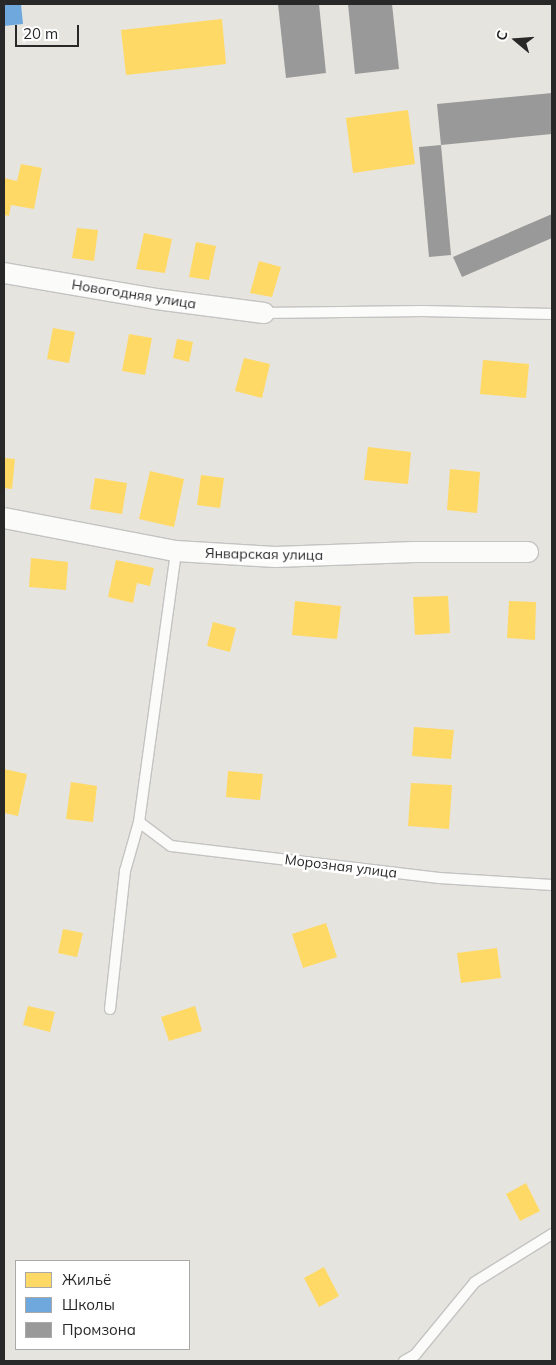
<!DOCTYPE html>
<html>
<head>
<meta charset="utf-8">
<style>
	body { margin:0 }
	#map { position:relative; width:556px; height:1365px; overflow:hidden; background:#e6e4de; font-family:Mulish,sans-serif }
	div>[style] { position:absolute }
	.homes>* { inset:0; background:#ffd966 }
	.schools>* { inset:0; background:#6fa8dc }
	.industry>* { inset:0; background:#999 }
	.roads { filter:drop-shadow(1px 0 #c4c3c3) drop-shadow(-1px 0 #c4c3c3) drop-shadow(0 1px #c4c3c3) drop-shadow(0 -1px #c4c3c3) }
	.lane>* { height:10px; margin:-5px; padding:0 5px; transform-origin:5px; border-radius:5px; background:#fbfbfa }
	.street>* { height:20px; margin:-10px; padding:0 10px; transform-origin:10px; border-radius:10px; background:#fbfbfa }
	span { translate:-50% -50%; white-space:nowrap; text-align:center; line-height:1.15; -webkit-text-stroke:5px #fff; paint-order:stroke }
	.street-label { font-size:14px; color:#282828 }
	.frame { position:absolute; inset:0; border:5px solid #282828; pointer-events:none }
	.legend { position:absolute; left:15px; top:1260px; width:175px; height:90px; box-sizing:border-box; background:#fff; border:1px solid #a9a9a9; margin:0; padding:6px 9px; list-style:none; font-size:15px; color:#282828 }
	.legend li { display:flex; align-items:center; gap:10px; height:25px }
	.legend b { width:25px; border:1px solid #a9a9a9 }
	.north { position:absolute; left:491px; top:15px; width:50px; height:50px; -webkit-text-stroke:4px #fff; paint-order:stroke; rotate:288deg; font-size:14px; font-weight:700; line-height:20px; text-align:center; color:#282828 }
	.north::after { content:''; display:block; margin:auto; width:18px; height:22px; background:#282828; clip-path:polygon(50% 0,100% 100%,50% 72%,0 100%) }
	.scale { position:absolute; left:15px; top:25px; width:64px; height:22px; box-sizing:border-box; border:2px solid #282828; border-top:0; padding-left:6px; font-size:15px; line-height:18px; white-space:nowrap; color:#282828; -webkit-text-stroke:4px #fff; paint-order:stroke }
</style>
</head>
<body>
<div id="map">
	<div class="homes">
		<div style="clip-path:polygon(222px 19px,226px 64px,126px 75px,121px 30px)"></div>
		<div style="clip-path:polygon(408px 110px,415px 164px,353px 173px,346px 118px)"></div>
		<div style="clip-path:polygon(21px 164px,42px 168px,34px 209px,11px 205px,9px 216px,4px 215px,4px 178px,17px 181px)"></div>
		<div style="clip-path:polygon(77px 228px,98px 230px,94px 261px,72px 258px)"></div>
		<div style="clip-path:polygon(144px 233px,172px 239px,165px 273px,136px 269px)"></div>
		<div style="clip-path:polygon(196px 242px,216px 246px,209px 280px,189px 277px)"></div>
		<div style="clip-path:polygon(259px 261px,281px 267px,272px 297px,250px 293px)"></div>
		<div style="clip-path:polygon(53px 328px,75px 332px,69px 363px,47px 359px)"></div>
		<div style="clip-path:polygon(129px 334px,152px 338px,145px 375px,122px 371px)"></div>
		<div style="clip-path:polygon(177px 339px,193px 342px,189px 362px,173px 358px)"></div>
		<div style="clip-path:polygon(244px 358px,270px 364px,262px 398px,235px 391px)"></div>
		<div style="clip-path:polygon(483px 360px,529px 364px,526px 398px,480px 394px)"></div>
		<div style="clip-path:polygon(368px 447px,411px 452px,408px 484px,364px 480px)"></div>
		<div style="clip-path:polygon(4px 458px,15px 459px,12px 489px,4px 488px)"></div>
		<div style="clip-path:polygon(450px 469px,480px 472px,477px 513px,447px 510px)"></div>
		<div style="clip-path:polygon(150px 471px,184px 479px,174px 527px,139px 519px)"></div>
		<div style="clip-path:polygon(201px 475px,224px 478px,220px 508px,197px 505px)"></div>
		<div style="clip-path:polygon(95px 478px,127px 483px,122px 514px,90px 509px)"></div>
		<div style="clip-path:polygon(31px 558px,68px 562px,66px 590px,29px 587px)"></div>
		<div style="clip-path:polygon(116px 560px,154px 568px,150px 586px,137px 583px,133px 603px,108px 597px)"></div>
		<div style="clip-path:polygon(448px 596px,450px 633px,415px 635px,413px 597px)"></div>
		<div style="clip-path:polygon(295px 601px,341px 606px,337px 639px,292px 635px)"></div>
		<div style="clip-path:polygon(509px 601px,536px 602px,535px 640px,507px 638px)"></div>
		<div style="clip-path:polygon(213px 622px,236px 628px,230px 652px,207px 646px)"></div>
		<div style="clip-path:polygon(414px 727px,454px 730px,451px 759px,412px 756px)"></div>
		<div style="clip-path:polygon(4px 769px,27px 774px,18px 816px,4px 813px)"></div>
		<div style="clip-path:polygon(228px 771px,263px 774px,260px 800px,226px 797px)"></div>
		<div style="clip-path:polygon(71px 782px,97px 786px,93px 822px,66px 819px)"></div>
		<div style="clip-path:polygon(411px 783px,452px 785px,449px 829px,408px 826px)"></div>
		<div style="clip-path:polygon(326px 923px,337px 957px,303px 968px,292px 934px)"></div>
		<div style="clip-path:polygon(63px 929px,83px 933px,77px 957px,58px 953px)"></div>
		<div style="clip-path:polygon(497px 948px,501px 978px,461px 983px,457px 953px)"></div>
		<div style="clip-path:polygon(28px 1006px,55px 1012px,50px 1032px,23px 1025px)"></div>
		<div style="clip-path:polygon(195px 1006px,202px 1031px,169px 1041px,161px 1017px)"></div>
		<div style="clip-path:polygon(526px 1183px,540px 1211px,520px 1221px,506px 1194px)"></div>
		<div style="clip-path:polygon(324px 1267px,339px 1296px,319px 1307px,304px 1278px)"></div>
	</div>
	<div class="schools">
		<div style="clip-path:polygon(4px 4px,21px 4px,23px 24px,4px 26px)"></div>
	</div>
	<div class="industry">
		<div style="clip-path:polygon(278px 4px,319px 4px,326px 73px,286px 78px)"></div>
		<div style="clip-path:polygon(348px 4px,392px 4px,399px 69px,355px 74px)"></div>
		<div style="clip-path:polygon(552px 93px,552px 134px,441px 145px,437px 104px)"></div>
		<div style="clip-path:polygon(441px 145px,451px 255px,429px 257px,419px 147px)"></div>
		<div style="clip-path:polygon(552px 214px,552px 238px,462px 277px,453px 257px)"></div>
	</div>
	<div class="roads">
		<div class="lane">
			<div style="left:264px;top:313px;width:159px;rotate:-0.7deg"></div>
			<div style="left:423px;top:311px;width:129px;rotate:1.3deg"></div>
			<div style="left:139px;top:822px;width:40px;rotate:37deg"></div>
			<div style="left:171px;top:846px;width:270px;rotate:6.8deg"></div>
			<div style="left:439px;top:878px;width:113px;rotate:3.5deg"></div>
			<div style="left:110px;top:1009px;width:139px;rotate:-83.8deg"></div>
			<div style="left:125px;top:871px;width:51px;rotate:-74.1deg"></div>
			<div style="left:139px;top:822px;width:274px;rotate:-82.2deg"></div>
			<div style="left:404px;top:1361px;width:13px;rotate:-29deg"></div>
			<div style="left:415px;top:1355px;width:94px;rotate:-50.6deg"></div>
			<div style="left:475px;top:1282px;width:91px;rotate:-31.9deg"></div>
		</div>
		<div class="street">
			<div style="left:4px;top:273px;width:154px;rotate:9.7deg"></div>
			<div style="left:156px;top:299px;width:109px;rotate:7.4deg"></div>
			<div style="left:4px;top:518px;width:175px;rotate:10.9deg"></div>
			<div style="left:176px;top:551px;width:99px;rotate:3.5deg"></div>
			<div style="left:275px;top:557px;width:139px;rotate:-2.1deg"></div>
			<div style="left:414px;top:552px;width:114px"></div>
		</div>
	</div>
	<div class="street-label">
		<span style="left:134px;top:294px;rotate:9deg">Новогодняя улица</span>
		<span style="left:264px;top:554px;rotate:1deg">Январская улица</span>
		<span style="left:341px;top:866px;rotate:7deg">Морозная улица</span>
	</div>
	<div class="frame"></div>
	<ul class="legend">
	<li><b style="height:14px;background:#ffd966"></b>Жильё</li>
	<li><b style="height:14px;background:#6fa8dc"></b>Школы</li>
	<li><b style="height:14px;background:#999"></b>Промзона</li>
	</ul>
	<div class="north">С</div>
	<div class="scale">20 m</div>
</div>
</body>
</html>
